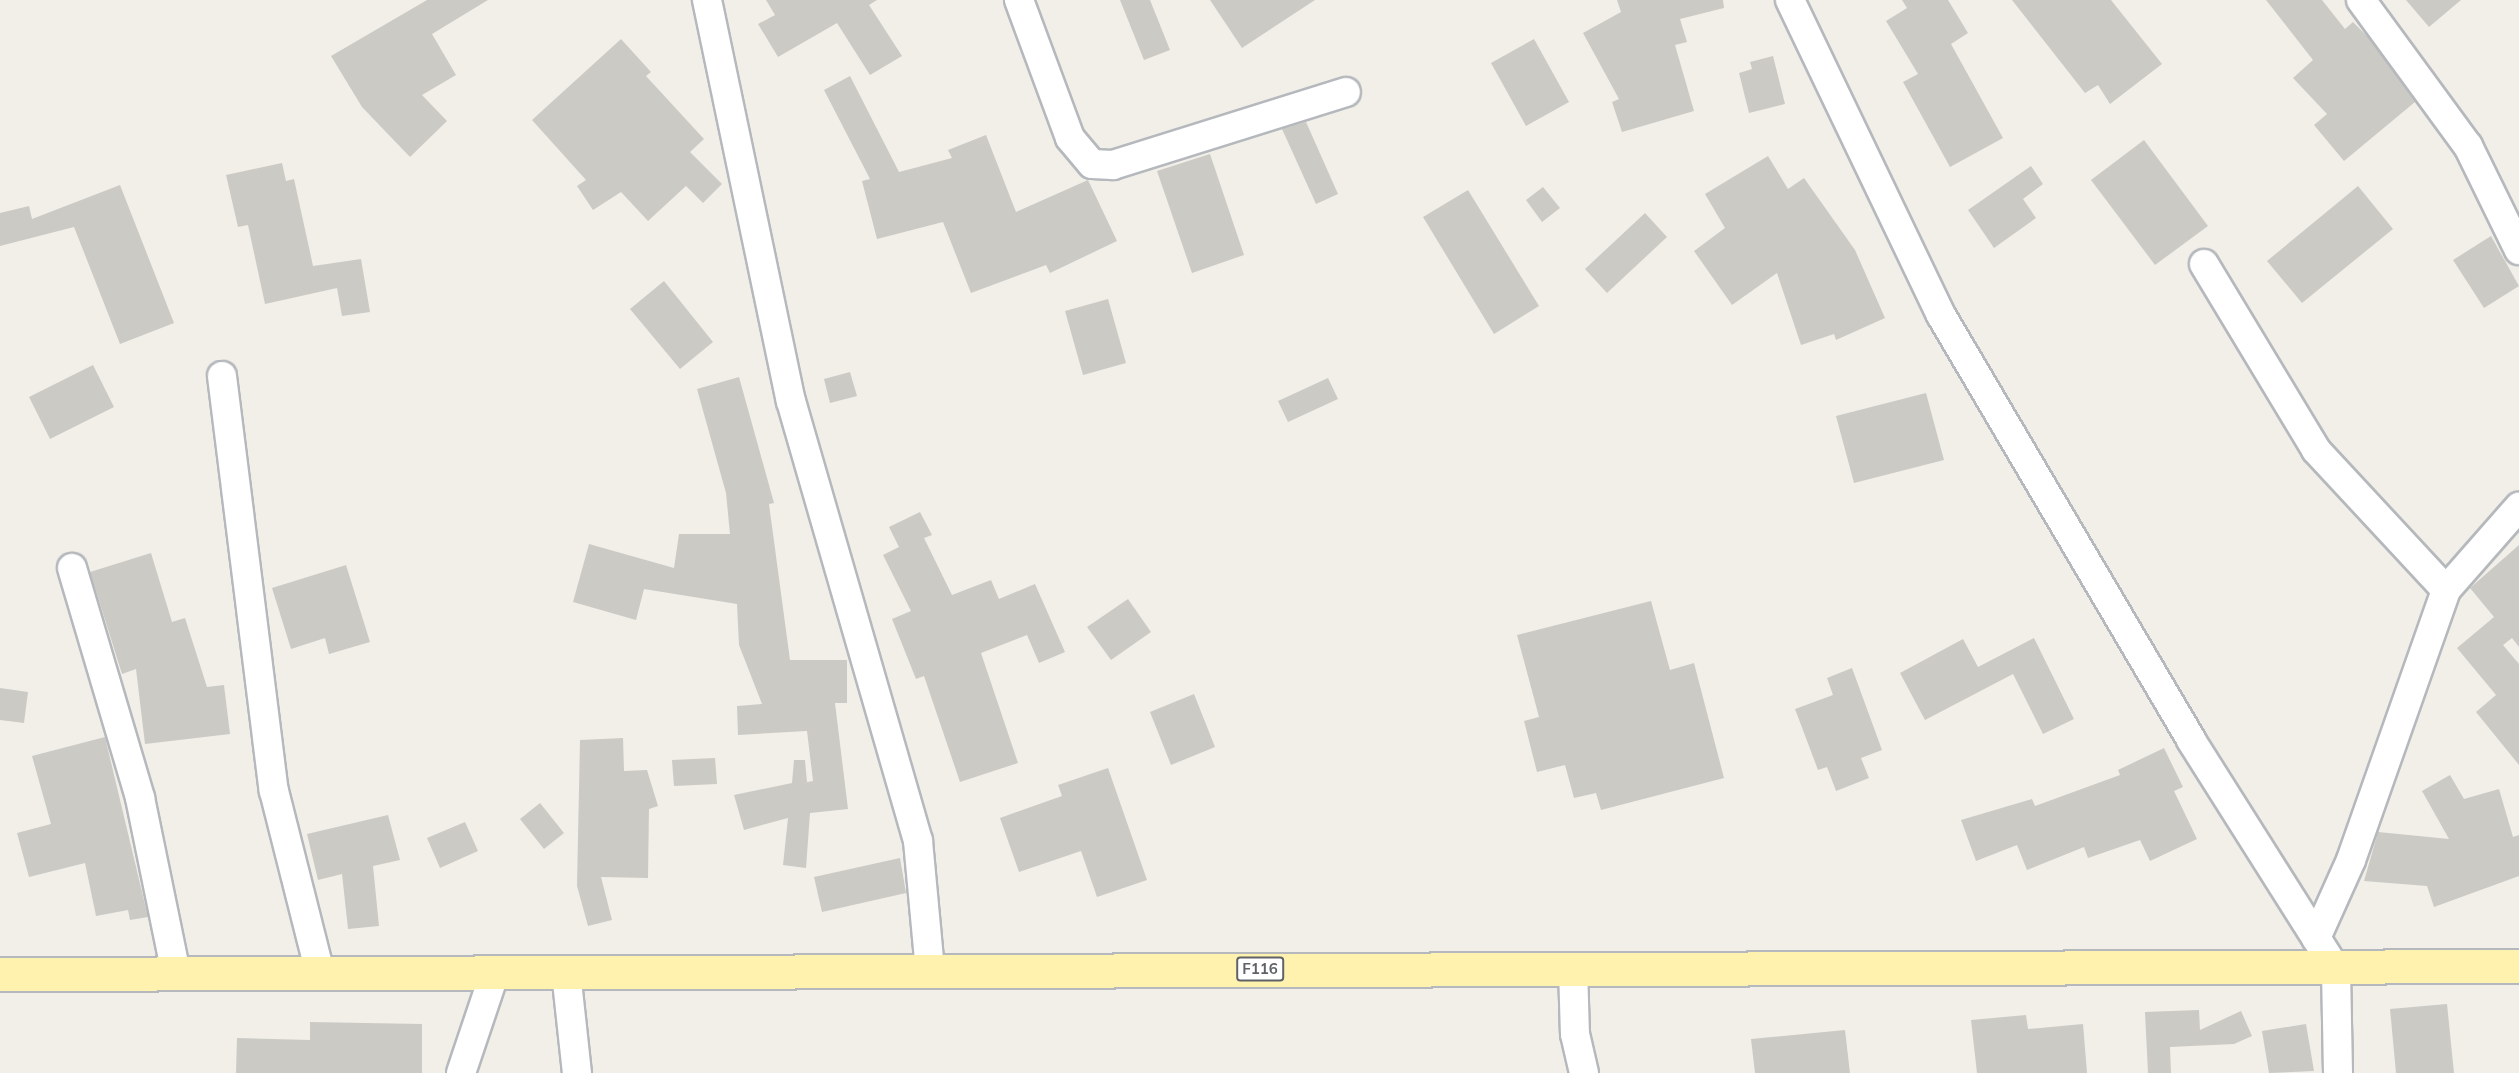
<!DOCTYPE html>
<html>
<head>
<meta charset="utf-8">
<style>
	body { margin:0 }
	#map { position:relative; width:2519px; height:1073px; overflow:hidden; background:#f1efe8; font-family:Mulish,sans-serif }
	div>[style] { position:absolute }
	.building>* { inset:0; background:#cccac5 }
	.roads { filter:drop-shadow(2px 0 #b5b8bc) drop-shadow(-2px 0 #b5b8bc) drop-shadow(0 2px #b5b8bc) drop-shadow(0 -2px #b5b8bc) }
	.street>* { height:28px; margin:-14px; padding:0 14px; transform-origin:14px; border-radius:14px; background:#fff }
	.primary>* { height:33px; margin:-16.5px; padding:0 16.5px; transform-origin:16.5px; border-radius:16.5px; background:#fff2af }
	span { translate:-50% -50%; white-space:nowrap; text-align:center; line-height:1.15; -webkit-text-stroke:5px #fff; paint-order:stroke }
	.shield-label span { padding:2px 4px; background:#fff; border:2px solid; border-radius:4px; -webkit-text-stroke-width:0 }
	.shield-label { font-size:15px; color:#5f6368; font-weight:700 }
</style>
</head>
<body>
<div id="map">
	<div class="building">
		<div style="clip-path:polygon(427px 0,488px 0,432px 34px,456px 75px,422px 95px,447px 121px,410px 157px,362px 107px,331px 56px)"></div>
		<div style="clip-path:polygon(766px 0,877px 0,869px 5px,902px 56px,870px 75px,837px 23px,778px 57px,758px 24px,775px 15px)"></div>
		<div style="clip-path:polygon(1120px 0,1150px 0,1170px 50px,1144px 60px)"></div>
		<div style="clip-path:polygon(1210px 0,1315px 0,1242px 48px)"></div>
		<div style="clip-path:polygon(1617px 0,1723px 0,1724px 8px,1680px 19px,1687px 42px,1675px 45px,1694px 111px,1622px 132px,1612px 102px,1619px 99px,1583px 33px,1621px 12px)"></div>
		<div style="clip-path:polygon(1902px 0,1948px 0,1968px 33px,1951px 44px,2003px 138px,1950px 167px,1903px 82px,1918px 74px,1886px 21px,1907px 8px)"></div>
		<div style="clip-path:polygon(2012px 0,2111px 0,2162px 64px,2110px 104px,2098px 85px,2085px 93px)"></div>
		<div style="clip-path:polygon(2266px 0,2322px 0,2345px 29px,2353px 22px,2368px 37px,2415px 102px,2344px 161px,2314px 125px,2327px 114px,2293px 78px,2313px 60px)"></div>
		<div style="clip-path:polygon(2406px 0,2461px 0,2429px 27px)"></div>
		<div style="clip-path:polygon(621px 39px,651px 72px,646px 76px,704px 139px,690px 152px,722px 184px,703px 203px,686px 186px,648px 221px,621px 192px,593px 210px,577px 186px,586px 180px,532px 120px)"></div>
		<div style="clip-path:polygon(1534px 39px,1569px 102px,1526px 126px,1491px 63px)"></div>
		<div style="clip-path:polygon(1773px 56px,1785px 104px,1749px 113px,1739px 73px,1752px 69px,1750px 62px)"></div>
		<div style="clip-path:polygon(850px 76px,899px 172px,952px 158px,948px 150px,986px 135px,1016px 212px,1088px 180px,1117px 241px,1050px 273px,1046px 265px,971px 293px,943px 222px,877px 239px,862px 181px,870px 179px,824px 90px)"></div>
		<div style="clip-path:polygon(1306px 122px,1338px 194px,1316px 204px,1282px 129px)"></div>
		<div style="clip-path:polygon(2144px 140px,2208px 226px,2155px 265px,2091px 180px)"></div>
		<div style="clip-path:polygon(1210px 154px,1244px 255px,1192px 273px,1157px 171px)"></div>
		<div style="clip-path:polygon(1768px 156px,1788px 189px,1804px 178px,1855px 250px,1885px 318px,1836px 340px,1834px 334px,1801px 345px,1777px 273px,1732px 305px,1694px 251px,1725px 228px,1705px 194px)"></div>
		<div style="clip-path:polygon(282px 163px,286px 181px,294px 179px,313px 266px,361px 259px,370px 312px,342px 316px,337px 288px,265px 304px,248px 225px,238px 227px,226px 175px)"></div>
		<div style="clip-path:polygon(2031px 166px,2043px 184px,2023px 199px,2036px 218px,1994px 248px,1968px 210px)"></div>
		<div style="clip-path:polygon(120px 185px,174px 323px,120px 344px,74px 227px,0 246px,0 213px,29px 206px,32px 219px)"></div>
		<div style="clip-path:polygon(2358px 186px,2393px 229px,2302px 303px,2267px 261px)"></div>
		<div style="clip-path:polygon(1543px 187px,1560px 208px,1542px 222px,1526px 200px)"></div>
		<div style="clip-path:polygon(1468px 190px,1539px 306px,1494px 334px,1423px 217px)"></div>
		<div style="clip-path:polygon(1645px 213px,1667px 237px,1607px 293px,1585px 269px)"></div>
		<div style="clip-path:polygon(2491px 236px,2519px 286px,2484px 308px,2453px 260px)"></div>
		<div style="clip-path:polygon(664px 281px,713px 342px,680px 369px,630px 309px)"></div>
		<div style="clip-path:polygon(1108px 299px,1126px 363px,1083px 375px,1065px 311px)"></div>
		<div style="clip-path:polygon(93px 365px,114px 407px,50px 439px,29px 397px)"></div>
		<div style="clip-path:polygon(850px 372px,857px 396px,830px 403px,824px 379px)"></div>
		<div style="clip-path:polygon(739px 377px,774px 503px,769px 504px,790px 660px,847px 660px,847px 703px,835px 703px,848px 809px,810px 813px,806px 868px,783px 865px,788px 818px,744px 830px,734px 795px,792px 783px,794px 760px,805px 760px,807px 782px,813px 781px,807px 731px,738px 735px,737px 706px,762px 704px,739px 645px,737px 604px,644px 589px,636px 620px,573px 602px,589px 544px,674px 568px,679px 534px,730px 534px,726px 493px,697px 389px)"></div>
		<div style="clip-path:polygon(1328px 378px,1338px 399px,1288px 422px,1278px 401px)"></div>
		<div style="clip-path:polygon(1926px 393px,1944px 460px,1854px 483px,1836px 416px)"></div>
		<div style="clip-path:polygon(920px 512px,932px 535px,924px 538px,952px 595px,991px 580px,999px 599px,1035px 584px,1065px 652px,1039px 663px,1027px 635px,981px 653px,1018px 763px,960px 782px,924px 676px,916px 679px,892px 619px,911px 611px,883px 555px,899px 547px,889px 527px)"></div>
		<div style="clip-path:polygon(2519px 545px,2519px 647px,2512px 638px,2503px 645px,2519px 664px,2519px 765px,2476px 712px,2496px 695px,2457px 648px,2494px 617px,2470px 588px)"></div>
		<div style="clip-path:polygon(151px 553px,172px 622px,185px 618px,207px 687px,224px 685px,230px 734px,145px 744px,136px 669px,122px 674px,90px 572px)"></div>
		<div style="clip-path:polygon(346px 565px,370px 642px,329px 654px,325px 638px,291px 649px,272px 588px)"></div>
		<div style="clip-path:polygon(1128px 599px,1151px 632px,1111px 660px,1087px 627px)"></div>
		<div style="clip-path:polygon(1651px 601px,1670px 670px,1694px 663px,1724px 778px,1601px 810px,1596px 793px,1574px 798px,1565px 765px,1537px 772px,1524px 721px,1539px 717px,1517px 635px)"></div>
		<div style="clip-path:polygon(2034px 638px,2074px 719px,2043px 734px,2013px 674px,1925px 720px,1900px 673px,1963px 639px,1978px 667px)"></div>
		<div style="clip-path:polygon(1852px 668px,1882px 750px,1861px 758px,1869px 778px,1836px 791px,1827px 767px,1818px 770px,1795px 709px,1833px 695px,1827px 678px)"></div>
		<div style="clip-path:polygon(0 688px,28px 692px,24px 723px,0 720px)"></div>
		<div style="clip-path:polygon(1194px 694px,1215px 747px,1171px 765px,1150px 712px)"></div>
		<div style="clip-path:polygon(105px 737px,148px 917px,130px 920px,128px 910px,96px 916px,85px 863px,29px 877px,17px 833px,51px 824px,32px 756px)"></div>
		<div style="clip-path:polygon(623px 738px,624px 771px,647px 770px,658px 806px,649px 809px,648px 878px,601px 877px,612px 920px,588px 926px,577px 886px,580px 740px)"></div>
		<div style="clip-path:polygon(2164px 748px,2183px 787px,2174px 791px,2197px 839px,2150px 861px,2140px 840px,2088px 858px,2084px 847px,2027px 870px,2017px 845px,1976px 861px,1961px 820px,2032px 799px,2035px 806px,2120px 775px,2118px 770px)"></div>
		<div style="clip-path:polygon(715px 758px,717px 784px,674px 786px,672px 760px)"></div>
		<div style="clip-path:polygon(1108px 768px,1147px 880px,1097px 897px,1081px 851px,1019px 872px,1000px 818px,1062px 796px,1058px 785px)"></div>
		<div style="clip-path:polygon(2450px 775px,2464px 799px,2499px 789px,2513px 837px,2519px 835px,2519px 876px,2434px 907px,2427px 886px,2364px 881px,2378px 832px,2449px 839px,2422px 791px)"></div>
		<div style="clip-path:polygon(540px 803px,564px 833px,544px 849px,520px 819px)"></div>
		<div style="clip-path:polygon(388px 815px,400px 860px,373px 866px,379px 926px,348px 929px,342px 874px,318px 880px,307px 834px)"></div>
		<div style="clip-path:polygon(465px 822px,478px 851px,440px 868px,427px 838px)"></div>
		<div style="clip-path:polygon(900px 858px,906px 893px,822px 912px,814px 877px)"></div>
		<div style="clip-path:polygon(2447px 1004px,2454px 1073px,2396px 1073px,2390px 1009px)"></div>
		<div style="clip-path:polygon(2199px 1010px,2200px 1030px,2241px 1011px,2252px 1036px,2234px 1044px,2170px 1047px,2171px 1073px,2148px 1073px,2145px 1012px)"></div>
		<div style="clip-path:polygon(2026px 1015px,2028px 1029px,2083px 1024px,2087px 1073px,1977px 1073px,1971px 1020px)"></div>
		<div style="clip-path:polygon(310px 1022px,422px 1024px,422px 1073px,236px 1073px,237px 1038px,310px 1040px)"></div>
		<div style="clip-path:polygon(2306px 1024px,2314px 1071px,2269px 1073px,2262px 1031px)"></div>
		<div style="clip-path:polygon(1845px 1030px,1850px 1073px,1755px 1073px,1751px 1039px)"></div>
	</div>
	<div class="roads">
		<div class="street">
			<div style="left:707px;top:0;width:410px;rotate:78.2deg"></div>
			<div style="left:791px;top:401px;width:458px;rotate:73.9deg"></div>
			<div style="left:918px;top:841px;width:131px;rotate:84.7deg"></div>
			<div style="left:1019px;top:0;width:147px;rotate:69.7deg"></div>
			<div style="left:1070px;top:138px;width:34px;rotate:50deg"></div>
			<div style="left:1092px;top:164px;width:21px;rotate:3deg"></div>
			<div style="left:1113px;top:165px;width:244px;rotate:-17.4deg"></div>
			<div style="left:1790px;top:0;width:349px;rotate:64.4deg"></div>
			<div style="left:1941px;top:315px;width:493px;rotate:59.5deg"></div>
			<div style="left:2191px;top:740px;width:271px;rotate:57.7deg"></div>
			<div style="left:2336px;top:969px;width:104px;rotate:88.9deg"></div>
			<div style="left:2361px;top:0;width:181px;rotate:53.8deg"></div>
			<div style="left:2468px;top:146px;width:116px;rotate:63.9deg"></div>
			<div style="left:2204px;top:264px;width:217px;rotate:58.9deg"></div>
			<div style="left:2316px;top:450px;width:191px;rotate:47.1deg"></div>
			<div style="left:222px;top:376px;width:418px;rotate:82.9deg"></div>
			<div style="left:274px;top:791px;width:188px;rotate:75.8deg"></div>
			<div style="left:72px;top:568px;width:240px;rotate:73.5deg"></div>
			<div style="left:140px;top:798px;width:179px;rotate:78.4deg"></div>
			<div style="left:2316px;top:938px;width:85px;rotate:-65.8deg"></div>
			<div style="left:2351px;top:860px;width:286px;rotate:-70.6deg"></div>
			<div style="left:2446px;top:590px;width:111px;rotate:-48.7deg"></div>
			<div style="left:1573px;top:968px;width:66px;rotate:88.3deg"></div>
			<div style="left:1575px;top:1034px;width:40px;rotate:77deg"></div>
			<div style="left:566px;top:972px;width:102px;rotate:83.8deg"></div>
			<div style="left:461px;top:1073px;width:107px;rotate:-71.4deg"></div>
		</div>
		<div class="primary">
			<div style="left:0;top:974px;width:2519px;rotate:-0.18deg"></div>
		</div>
	</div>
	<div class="shield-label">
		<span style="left:1260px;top:969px">F116</span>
	</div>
</div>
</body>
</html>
